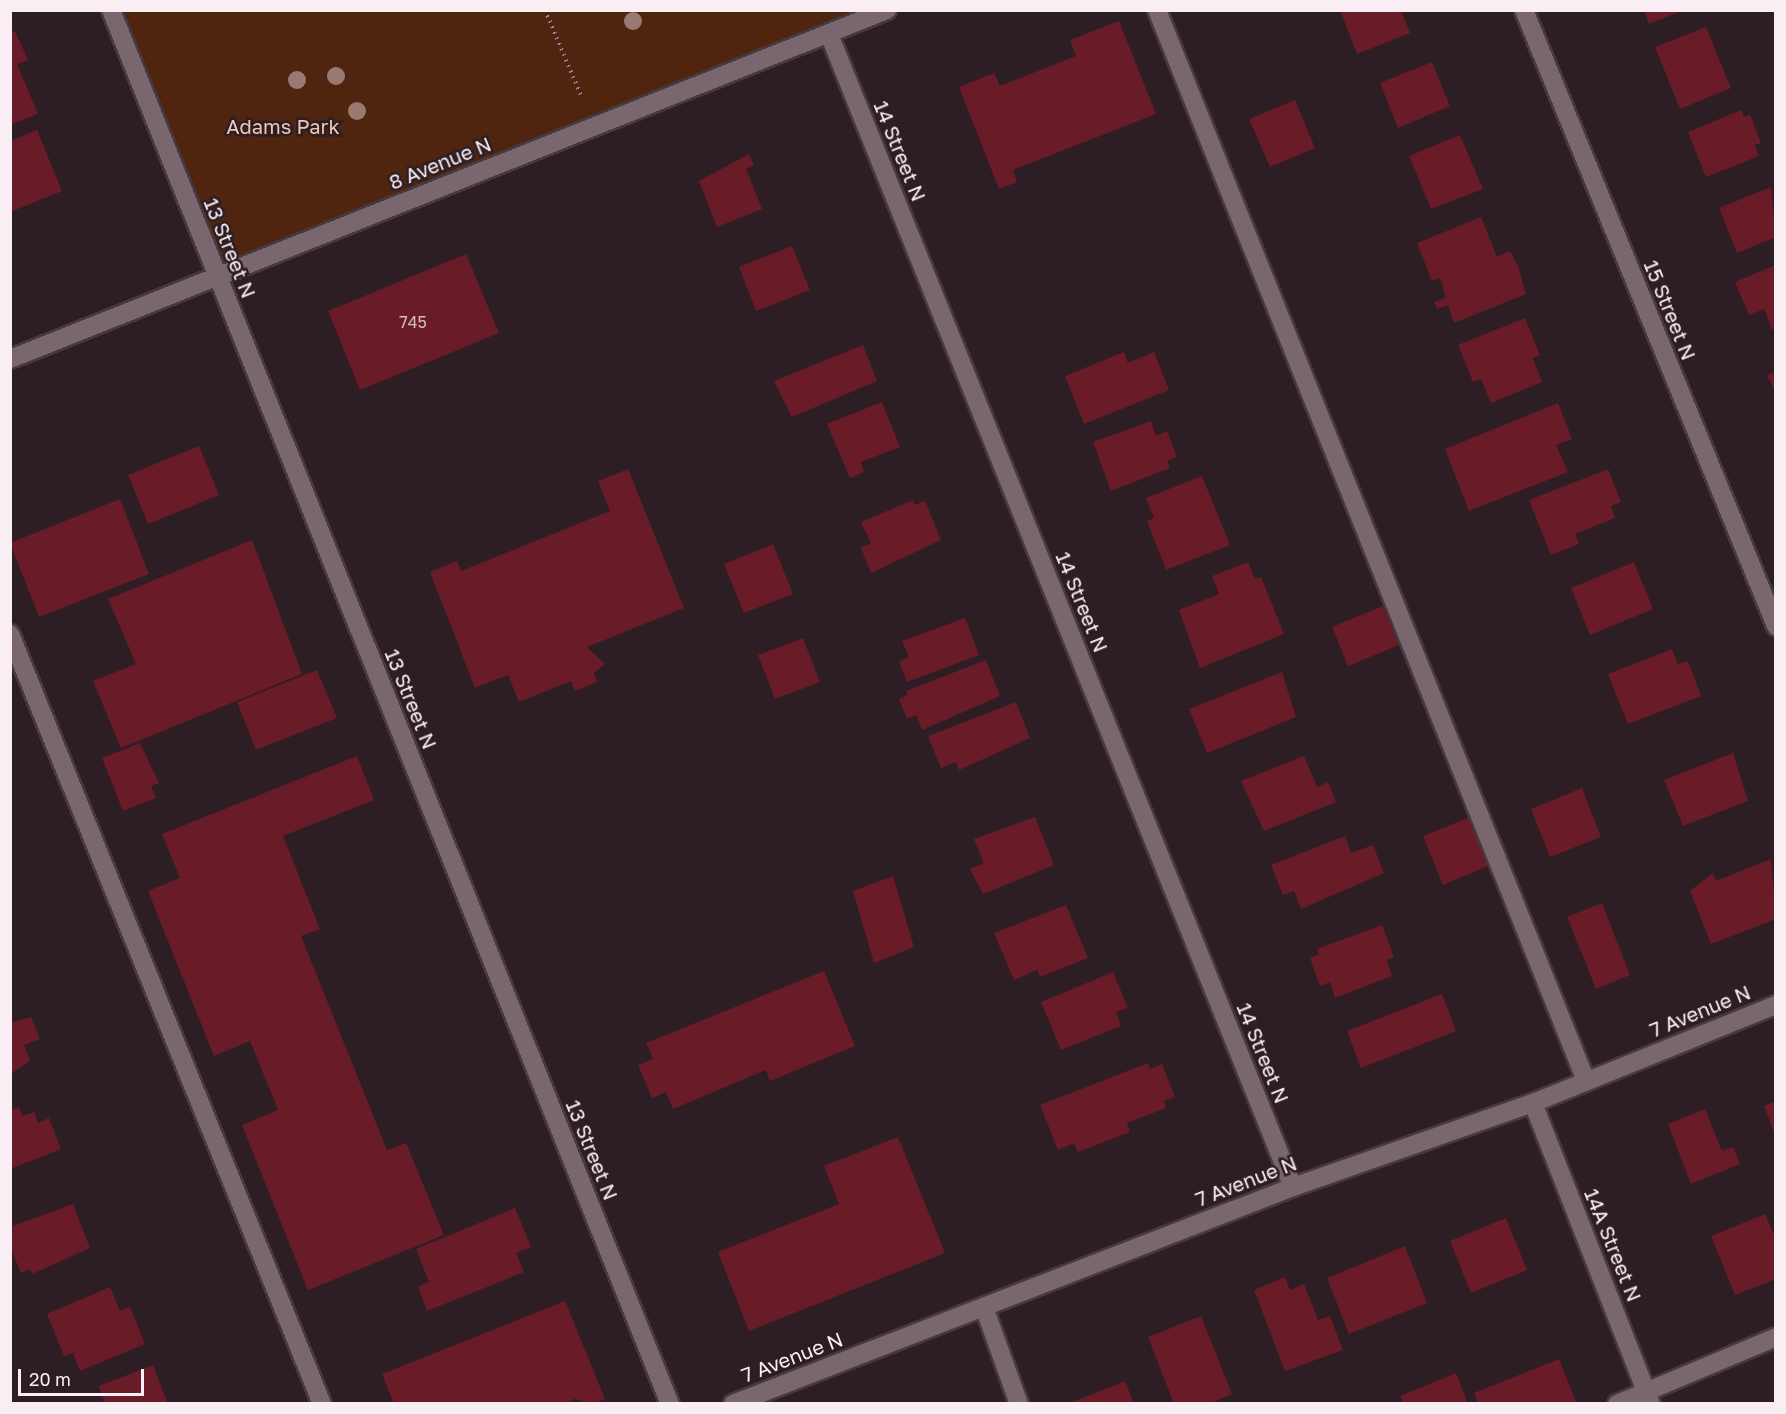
<!DOCTYPE html>
<html>
<head>
<meta charset="utf-8">
<style>
	body { margin:0 }
	#map { position:relative; width:1786px; height:1414px; overflow:hidden; background:#2d1d24; font-family:"Golos Text",sans-serif }
	div>[style] { position:absolute }
	.green>* { inset:0; background:#502510 }
	.building>* { inset:0; background:#691c27 }
	.path>* { height:4px; margin-top:-2px; transform-origin:0; background:repeating-linear-gradient(90deg,#94868c 0 1.5px,transparent 0 6px) }
	.roads { filter:drop-shadow(2px 0 #463a40) drop-shadow(-2px 0 #463a40) drop-shadow(0 2px #463a40) drop-shadow(0 -2px #463a40) }
	.lane>* { height:18px; margin:-9px; padding:0 9px; transform-origin:9px; border-radius:9px; background:#7a666f }
	.street>* { height:18px; margin:-9px; padding:0 9px; transform-origin:9px; border-radius:9px; background:#7a666f }
	.secondary>* { height:18px; margin:-9px; padding:0 9px; transform-origin:9px; border-radius:9px; background:#7a666f }
	.trees>* { width:18px; height:18px; margin:-9px; border-radius:50%; background:#997a73 }
	span { translate:-50% -50%; white-space:nowrap; text-align:center; line-height:1.15; -webkit-text-stroke:5px #2d1d24; paint-order:stroke }
	.number-label { font-size:16px; color:#d5bac0 }
	.number-label span { -webkit-text-stroke-width:0 }
	.park-label { font-size:20px; color:#f1c6b4 }
	.street-label { font-size:20px; color:#f9eef3 }
	.frame { position:absolute; inset:0; border:12px solid #f9eef3; pointer-events:none }
	.scale { position:absolute; left:18px; top:1369px; width:126px; height:27px; box-sizing:border-box; border:3px solid #f9eef3; border-top:0; padding-left:8px; font-size:18px; line-height:21px; white-space:nowrap; color:#f9eef3; -webkit-text-stroke:4px #2d1d24; paint-order:stroke }
</style>
</head>
<body>
<div id="map">
	<div class="green">
		<div style="clip-path:polygon(111px 11px,886px 11px,217px 276px)"></div>
	</div>
	<div class="building">
		<div style="clip-path:polygon(1340px 10px,1401px 10px,1410px 33px,1357px 54px)"></div>
		<div style="clip-path:polygon(1644px 10px,1681px 10px,1681px 11px,1649px 24px)"></div>
		<div style="clip-path:polygon(1119px 21px,1156px 114px,1013px 170px,1017px 182px,999px 189px,959px 87px,994px 73px,1000px 86px,1076px 56px,1070px 40px)"></div>
		<div style="clip-path:polygon(1706px 27px,1731px 88px,1680px 109px,1655px 47px)"></div>
		<div style="clip-path:polygon(15px 31px,28px 60px,17px 64px,38px 114px,10px 125px,10px 33px)"></div>
		<div style="clip-path:polygon(1432px 62px,1450px 106px,1398px 128px,1380px 83px)"></div>
		<div style="clip-path:polygon(1295px 100px,1315px 148px,1270px 167px,1249px 119px)"></div>
		<div style="clip-path:polygon(1741px 110px,1744px 117px,1750px 115px,1761px 143px,1755px 145px,1759px 156px,1706px 177px,1688px 132px)"></div>
		<div style="clip-path:polygon(37px 130px,62px 191px,10px 212px,10px 141px)"></div>
		<div style="clip-path:polygon(1460px 135px,1483px 189px,1431px 209px,1409px 156px)"></div>
		<div style="clip-path:polygon(749px 154px,754px 165px,746px 169px,762px 209px,717px 227px,699px 181px)"></div>
		<div style="clip-path:polygon(1771px 187px,1776px 237px,1737px 253px,1719px 208px)"></div>
		<div style="clip-path:polygon(1481px 217px,1497px 257px,1510px 251px,1518px 266px,1526px 294px,1454px 323px,1448px 305px,1437px 309px,1434px 302px,1445px 298px,1443px 286px,1439px 278px,1432px 281px,1417px 243px)"></div>
		<div style="clip-path:polygon(792px 246px,810px 290px,756px 311px,739px 267px)"></div>
		<div style="clip-path:polygon(466px 254px,499px 333px,360px 390px,328px 311px)"></div>
		<div style="clip-path:polygon(1776px 265px,1776px 328px,1772px 330px,1764px 309px,1749px 315px,1735px 282px)"></div>
		<div style="clip-path:polygon(1525px 318px,1540px 355px,1533px 358px,1542px 382px,1491px 403px,1481px 379px,1473px 382px,1458px 345px)"></div>
		<div style="clip-path:polygon(863px 345px,877px 381px,792px 417px,774px 381px)"></div>
		<div style="clip-path:polygon(1124px 352px,1128px 363px,1154px 352px,1169px 390px,1084px 424px,1065px 376px)"></div>
		<div style="clip-path:polygon(1776px 372px,1776px 394px,1767px 375px)"></div>
		<div style="clip-path:polygon(882px 402px,900px 447px,861px 462px,864px 472px,850px 478px,827px 424px)"></div>
		<div style="clip-path:polygon(1558px 403px,1572px 439px,1556px 445px,1568px 472px,1469px 511px,1445px 449px)"></div>
		<div style="clip-path:polygon(1151px 421px,1156px 436px,1167px 431px,1177px 457px,1167px 461px,1170px 468px,1111px 491px,1093px 442px)"></div>
		<div style="clip-path:polygon(199px 446px,219px 495px,148px 524px,128px 475px)"></div>
		<div style="clip-path:polygon(628px 469px,684px 608px,587px 647px,605px 664px,594px 673px,597px 682px,575px 691px,571px 681px,519px 702px,508px 675px,475px 688px,430px 572px,457px 561px,461px 571px,610px 511px,598px 481px)"></div>
		<div style="clip-path:polygon(1608px 469px,1621px 502px,1611px 506px,1615px 518px,1575px 534px,1579px 544px,1551px 555px,1529px 500px)"></div>
		<div style="clip-path:polygon(1202px 476px,1230px 545px,1166px 570px,1147px 521px,1154px 518px,1146px 498px)"></div>
		<div style="clip-path:polygon(120px 499px,149px 574px,39px 617px,10px 543px)"></div>
		<div style="clip-path:polygon(913px 500px,915px 505px,925px 501px,941px 540px,871px 573px,861px 548px,871px 543px,861px 522px)"></div>
		<div style="clip-path:polygon(252px 540px,302px 674px,121px 748px,93px 681px,136px 664px,108px 599px)"></div>
		<div style="clip-path:polygon(773px 544px,793px 594px,744px 613px,724px 564px)"></div>
		<div style="clip-path:polygon(1248px 562px,1255px 579px,1261px 577px,1284px 634px,1200px 668px,1179px 610px,1219px 594px,1212px 576px)"></div>
		<div style="clip-path:polygon(1634px 562px,1653px 609px,1590px 635px,1571px 588px)"></div>
		<div style="clip-path:polygon(1383px 606px,1399px 645px,1348px 666px,1332px 627px)"></div>
		<div style="clip-path:polygon(965px 618px,979px 655px,907px 682px,899px 662px,909px 657px,902px 641px)"></div>
		<div style="clip-path:polygon(803px 638px,820px 682px,775px 699px,758px 655px)"></div>
		<div style="clip-path:polygon(1672px 649px,1678px 664px,1688px 661px,1701px 696px,1628px 724px,1608px 674px)"></div>
		<div style="clip-path:polygon(986px 660px,1000px 696px,922px 730px,916px 715px,907px 719px,899px 699px,908px 695px,906px 691px)"></div>
		<div style="clip-path:polygon(317px 670px,337px 718px,256px 750px,237px 702px)"></div>
		<div style="clip-path:polygon(1282px 672px,1296px 717px,1207px 753px,1189px 709px)"></div>
		<div style="clip-path:polygon(1016px 702px,1030px 738px,959px 770px,956px 762px,941px 768px,928px 736px)"></div>
		<div style="clip-path:polygon(140px 743px,159px 783px,151px 786px,156px 798px,123px 811px,102px 758px)"></div>
		<div style="clip-path:polygon(1733px 753px,1748px 801px,1683px 826px,1664px 780px)"></div>
		<div style="clip-path:polygon(357px 756px,374px 800px,283px 836px,320px 929px,301px 936px,387px 1150px,406px 1143px,444px 1235px,308px 1290px,242px 1125px,278px 1110px,250px 1041px,214px 1056px,148px 891px,180px 878px,162px 834px)"></div>
		<div style="clip-path:polygon(1304px 756px,1317px 787px,1328px 782px,1336px 802px,1264px 831px,1241px 781px)"></div>
		<div style="clip-path:polygon(1582px 788px,1601px 837px,1550px 857px,1531px 809px)"></div>
		<div style="clip-path:polygon(1035px 817px,1054px 865px,983px 894px,970px 869px,984px 863px,974px 839px)"></div>
		<div style="clip-path:polygon(1470px 817px,1490px 865px,1443px 885px,1423px 836px)"></div>
		<div style="clip-path:polygon(1345px 836px,1351px 853px,1373px 845px,1384px 873px,1301px 909px,1294px 891px,1283px 895px,1271px 865px)"></div>
		<div style="clip-path:polygon(1771px 859px,1776px 919px,1711px 944px,1690px 891px,1713px 873px,1716px 881px)"></div>
		<div style="clip-path:polygon(893px 876px,914px 947px,874px 963px,853px 891px)"></div>
		<div style="clip-path:polygon(1602px 903px,1630px 975px,1596px 989px,1567px 917px)"></div>
		<div style="clip-path:polygon(1066px 905px,1088px 958px,1040px 977px,1037px 970px,1014px 980px,994px 933px)"></div>
		<div style="clip-path:polygon(1382px 925px,1394px 957px,1387px 960px,1392px 976px,1335px 998px,1330px 982px,1320px 986px,1310px 958px,1319px 954px,1317px 949px)"></div>
		<div style="clip-path:polygon(824px 971px,855px 1046px,770px 1081px,766px 1070px,673px 1109px,666px 1092px,652px 1098px,638px 1065px,653px 1059px,646px 1043px)"></div>
		<div style="clip-path:polygon(1113px 972px,1128px 1008px,1116px 1012px,1121px 1026px,1061px 1050px,1041px 1002px)"></div>
		<div style="clip-path:polygon(1442px 994px,1456px 1031px,1361px 1068px,1347px 1031px)"></div>
		<div style="clip-path:polygon(31px 1017px,40px 1039px,24px 1045px,30px 1061px,10px 1074px,10px 1023px)"></div>
		<div style="clip-path:polygon(1148px 1063px,1150px 1069px,1162px 1064px,1175px 1097px,1164px 1101px,1166px 1108px,1127px 1123px,1130px 1132px,1078px 1152px,1074px 1143px,1058px 1150px,1040px 1105px)"></div>
		<div style="clip-path:polygon(1776px 1101px,1776px 1135px,1775px 1135px,1764px 1106px)"></div>
		<div style="clip-path:polygon(19px 1107px,22px 1116px,34px 1112px,38px 1123px,49px 1118px,61px 1149px,10px 1169px,10px 1110px)"></div>
		<div style="clip-path:polygon(1705px 1109px,1722px 1151px,1733px 1147px,1740px 1164px,1691px 1184px,1668px 1124px)"></div>
		<div style="clip-path:polygon(898px 1137px,945px 1253px,749px 1331px,718px 1252px,839px 1204px,824px 1166px)"></div>
		<div style="clip-path:polygon(73px 1204px,90px 1248px,32px 1274px,30px 1269px,21px 1273px,10px 1247px,13px 1226px)"></div>
		<div style="clip-path:polygon(515px 1208px,531px 1247px,516px 1253px,524px 1272px,427px 1311px,418px 1287px,429px 1282px,416px 1249px)"></div>
		<div style="clip-path:polygon(1765px 1214px,1776px 1239px,1776px 1279px,1735px 1295px,1711px 1236px)"></div>
		<div style="clip-path:polygon(1506px 1218px,1527px 1270px,1471px 1293px,1450px 1241px)"></div>
		<div style="clip-path:polygon(1405px 1246px,1427px 1303px,1349px 1334px,1327px 1278px)"></div>
		<div style="clip-path:polygon(1285px 1277px,1290px 1290px,1304px 1284px,1318px 1320px,1330px 1316px,1343px 1350px,1285px 1371px,1254px 1290px)"></div>
		<div style="clip-path:polygon(110px 1287px,120px 1311px,130px 1307px,145px 1344px,80px 1371px,73px 1353px,64px 1356px,47px 1314px)"></div>
		<div style="clip-path:polygon(565px 1301px,605px 1399px,592px 1404px,575px 1399px,563px 1404px,394px 1404px,382px 1374px)"></div>
		<div style="clip-path:polygon(1201px 1316px,1232px 1394px,1209px 1404px,1174px 1404px,1148px 1337px)"></div>
		<div style="clip-path:polygon(1559px 1359px,1577px 1404px,1478px 1404px,1474px 1393px)"></div>
		<div style="clip-path:polygon(153px 1365px,168px 1404px,105px 1404px,99px 1386px)"></div>
		<div style="clip-path:polygon(1456px 1373px,1468px 1404px,1404px 1404px,1400px 1396px)"></div>
		<div style="clip-path:polygon(1125px 1381px,1134px 1404px,1070px 1404px,1070px 1403px)"></div>
	</div>
	<div class="path">
		<div style="left:545px;top:10px;width:95px;rotate:67.2deg"></div>
	</div>
	<div class="roads">
		<div class="lane">
			<div style="left:1157px;top:10px;width:1154px;rotate:68.17deg"></div>
			<div style="left:10px;top:634px;width:831px;rotate:67.94deg"></div>
			<div style="left:984px;top:1307px;width:103px;rotate:70.2deg"></div>
			<div style="left:1617px;top:1404px;width:173px;rotate:-22.8deg"></div>
		</div>
		<div class="street">
			<div style="left:1524px;top:10px;width:666px;rotate:67.75deg"></div>
			<div style="left:829px;top:34px;width:1243px;rotate:68.08deg"></div>
			<div style="left:10px;top:359px;width:944px;rotate:-21.7deg"></div>
			<div style="left:1533px;top:1103px;width:323px;rotate:68.6deg"></div>
			<div style="left:733px;top:1404px;width:601px;rotate:-21.18deg"></div>
			<div style="left:1293px;top:1187px;width:254px;rotate:-19.3deg"></div>
			<div style="left:1533px;top:1103px;width:262px;rotate:-22deg"></div>
		</div>
		<div class="secondary">
			<div style="left:111px;top:10px;width:1502px;rotate:68.15deg"></div>
		</div>
	</div>
	<div class="trees">
		<div style="left:633px;top:21px"></div>
		<div style="left:336px;top:76px"></div>
		<div style="left:297px;top:80px"></div>
		<div style="left:357px;top:111px"></div>
	</div>
	<div class="number-label">
		<span style="left:413px;top:322px">745</span>
	</div>
	<div class="park-label">
		<span style="left:283px;top:126px">Adams Park</span>
	</div>
	<div class="street-label">
		<span style="left:900px;top:151px;rotate:68deg">14 Street N</span>
		<span style="left:440px;top:163px;rotate:-22deg">8 Avenue N</span>
		<span style="left:230px;top:248px;rotate:68deg">13 Street N</span>
		<span style="left:1670px;top:310px;rotate:68deg">15 Street N</span>
		<span style="left:1082px;top:602px;rotate:68deg">14 Street N</span>
		<span style="left:411px;top:699px;rotate:68deg">13 Street N</span>
		<span style="left:1700px;top:1011px;rotate:-22deg">7 Avenue N</span>
		<span style="left:1263px;top:1053px;rotate:68deg">14 Street N</span>
		<span style="left:592px;top:1150px;rotate:68deg">13 Street N</span>
		<span style="left:1246px;top:1181px;rotate:-21deg">7 Avenue N</span>
		<span style="left:1613px;top:1245px;rotate:68deg">14A Street N</span>
		<span style="left:792px;top:1357px;rotate:-21deg">7 Avenue N</span>
	</div>
	<div class="frame"></div>
	<div class="scale">20 m</div>
</div>
</body>
</html>
